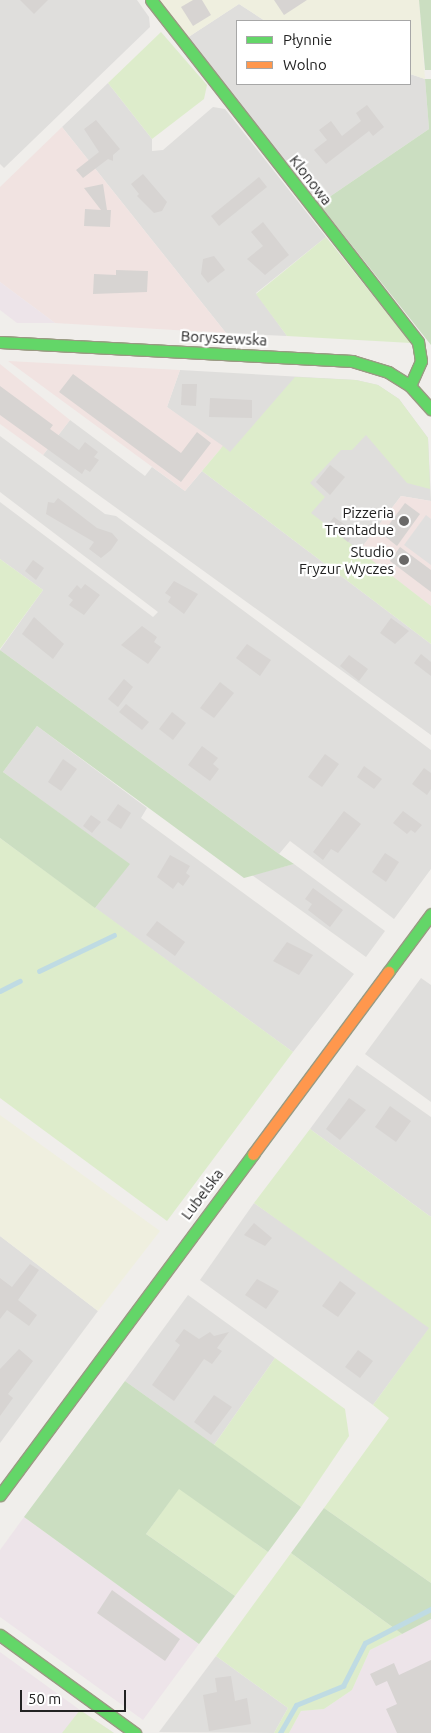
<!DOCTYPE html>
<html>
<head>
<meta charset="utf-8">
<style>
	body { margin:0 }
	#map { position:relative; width:431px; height:1733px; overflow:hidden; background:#f0eeeb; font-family:Ubuntu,sans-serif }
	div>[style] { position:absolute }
	.residential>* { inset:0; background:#dfdedc }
	.commercial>* { inset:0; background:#f1e3e1 }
	.industrial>* { inset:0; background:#ede4e9 }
	.farmland>* { inset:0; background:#efefdf }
	.grass>* { inset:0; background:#ddeccb }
	.forest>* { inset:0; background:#cbdec1 }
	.parking>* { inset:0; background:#e0dfde }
	.stream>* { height:4.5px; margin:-2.25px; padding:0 2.25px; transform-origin:2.25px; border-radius:2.25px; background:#bfdbe3 }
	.building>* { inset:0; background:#d7d4d2 }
	.roads { filter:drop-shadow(1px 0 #999a82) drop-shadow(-1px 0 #999a82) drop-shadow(0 1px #999a82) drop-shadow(0 -1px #999a82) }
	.fast>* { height:11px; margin:-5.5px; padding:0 5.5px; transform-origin:5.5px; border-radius:5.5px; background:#63d668 }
	.slow>* { height:11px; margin:-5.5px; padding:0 5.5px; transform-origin:5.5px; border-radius:5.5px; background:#ff974d }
	.dots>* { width:14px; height:14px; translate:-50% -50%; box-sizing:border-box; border:2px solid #fff; border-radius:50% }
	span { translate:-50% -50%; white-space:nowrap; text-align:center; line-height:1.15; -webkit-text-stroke:4.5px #fff; paint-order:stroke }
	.street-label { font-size:15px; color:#222 }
	.poi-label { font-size:15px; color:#222 }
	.right { translate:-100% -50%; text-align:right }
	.legend { position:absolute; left:236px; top:20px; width:175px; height:65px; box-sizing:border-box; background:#fff; border:1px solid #a7a7a7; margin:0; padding:6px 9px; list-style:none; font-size:15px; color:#222 }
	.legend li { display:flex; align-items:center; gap:10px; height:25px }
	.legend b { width:25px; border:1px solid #a7a7a7 }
	.scale { position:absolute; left:20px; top:1690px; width:106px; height:22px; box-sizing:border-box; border:2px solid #222; border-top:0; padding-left:6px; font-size:15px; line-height:18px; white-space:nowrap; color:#222; -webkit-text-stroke:4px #fff; paint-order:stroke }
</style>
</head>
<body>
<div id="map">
	<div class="residential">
		<div style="clip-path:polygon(0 0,137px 0,149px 17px,150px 27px,4px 168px,0 164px)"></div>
		<div style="clip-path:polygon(239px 4px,265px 21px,237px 21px,237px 84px,410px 84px,410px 74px,425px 79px,429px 129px,319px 204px,187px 38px)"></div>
		<div style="clip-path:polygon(108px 83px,152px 139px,152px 151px,163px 150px,213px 107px,225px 109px,326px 237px,256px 293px,287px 336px,226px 333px,62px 127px)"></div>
		<div style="clip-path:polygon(180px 370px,356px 380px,378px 385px,399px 399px,428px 438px,431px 501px,401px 496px,359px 551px,167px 407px)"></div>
		<div style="clip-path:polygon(70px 420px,145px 476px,152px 467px,185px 491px,202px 471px,431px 644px,431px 735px,43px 455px)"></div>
		<div style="clip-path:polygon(0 436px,105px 514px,116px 516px,431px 750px,431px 869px,394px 919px,290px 841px,279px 854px,0 650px,43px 590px,0 559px,0 502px,153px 617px,158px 612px,0 492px)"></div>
		<div style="clip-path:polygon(37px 726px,147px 808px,141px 818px,354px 974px,293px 1052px,95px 908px,129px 864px,3px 772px)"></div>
		<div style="clip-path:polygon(294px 864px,385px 931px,366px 957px,252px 875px)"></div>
		<div style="clip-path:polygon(421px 978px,431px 985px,431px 1102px,365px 1054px)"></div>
		<div style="clip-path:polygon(357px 1065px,431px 1117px,431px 1217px,310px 1129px)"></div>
		<div style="clip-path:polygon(254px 1203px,431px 1326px,373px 1405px,200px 1280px)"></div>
		<div style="clip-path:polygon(0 1236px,98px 1311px,0 1443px)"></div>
		<div style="clip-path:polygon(188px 1295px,275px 1358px,214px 1445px,125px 1381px)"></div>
		<div style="clip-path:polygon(216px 1656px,288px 1708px,274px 1733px,159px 1732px)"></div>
	</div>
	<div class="commercial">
		<div style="clip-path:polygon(62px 127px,226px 333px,55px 323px,0 282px,0 187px)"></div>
		<div style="clip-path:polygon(8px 361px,180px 370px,167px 407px,223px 446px,185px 491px)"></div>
		<div style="clip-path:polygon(0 364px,70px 420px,43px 455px,0 424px)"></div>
		<div style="clip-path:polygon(401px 496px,431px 501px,431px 606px,359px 551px)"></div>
	</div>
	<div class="industrial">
		<div style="clip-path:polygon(0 282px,55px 323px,17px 323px,0 310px)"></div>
		<div style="clip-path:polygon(24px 1517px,199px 1644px,143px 1720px,0 1617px,0 1550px)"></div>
		<div style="clip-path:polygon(431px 1619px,431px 1733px,289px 1733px,301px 1711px,324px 1709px,352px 1690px,370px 1650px)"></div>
		<div style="clip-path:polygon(0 1652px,80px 1710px,114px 1733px,0 1733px)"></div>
	</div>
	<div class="farmland">
		<div style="clip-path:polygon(157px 0,419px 0,425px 79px,410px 74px,410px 21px,265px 21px,239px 4px,187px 38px)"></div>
		<div style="clip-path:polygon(0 1115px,160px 1231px,98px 1311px,0 1236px)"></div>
	</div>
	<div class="grass">
		<div style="clip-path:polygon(161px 32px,207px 85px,204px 99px,152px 139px,108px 83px)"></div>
		<div style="clip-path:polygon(326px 237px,411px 343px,287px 336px,256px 294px)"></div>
		<div style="clip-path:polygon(295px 377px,356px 380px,378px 385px,399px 399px,428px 438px,430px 489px,407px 483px,366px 435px,352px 450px,341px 450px,310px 483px,325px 497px,311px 513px,431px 606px,431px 644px,202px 471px,223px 446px,230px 452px)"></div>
		<div style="clip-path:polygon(0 559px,43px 590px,0 649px)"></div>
		<div style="clip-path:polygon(0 838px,293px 1052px,167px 1221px,0 1098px)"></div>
		<div style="clip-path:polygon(310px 1129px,431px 1217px,431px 1583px,324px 1508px,389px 1418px,373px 1405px,429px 1328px,254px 1203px)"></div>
		<div style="clip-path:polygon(275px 1358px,345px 1409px,349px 1436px,301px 1507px,214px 1445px)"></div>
		<div style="clip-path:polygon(179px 1488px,268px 1552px,235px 1596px,146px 1534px)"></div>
		<div style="clip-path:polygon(291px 1553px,402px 1634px,370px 1650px,352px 1690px,324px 1709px,301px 1711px,289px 1733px,274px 1733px,288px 1708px,216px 1656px)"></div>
		<div style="clip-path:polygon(80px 1710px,114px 1733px,62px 1733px)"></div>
	</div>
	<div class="forest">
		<div style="clip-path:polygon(419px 0,431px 0,431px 70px,425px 70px)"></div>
		<div style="clip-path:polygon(425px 79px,431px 79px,431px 345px,319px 204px,429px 129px)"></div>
		<div style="clip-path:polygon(0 650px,279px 854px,294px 864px,244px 878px,37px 726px,3px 772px,130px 864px,95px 908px,0 838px)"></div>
		<div style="clip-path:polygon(125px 1381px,301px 1507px,268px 1552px,179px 1489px,146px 1534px,235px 1596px,199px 1644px,24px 1517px)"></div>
		<div style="clip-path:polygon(324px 1508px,431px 1583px,431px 1619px,402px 1634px,291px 1553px)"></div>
	</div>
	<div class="parking">
		<div style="clip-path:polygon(426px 515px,431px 519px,431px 565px,404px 545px)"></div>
	</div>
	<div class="stream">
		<div style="left:39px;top:971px;width:83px;rotate:-25.6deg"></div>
		<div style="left:0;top:991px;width:22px;rotate:-27deg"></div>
		<div style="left:280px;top:1733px;width:32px;rotate:-60deg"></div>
		<div style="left:296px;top:1705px;width:51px;rotate:-22deg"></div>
		<div style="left:343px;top:1686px;width:48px;rotate:-62.9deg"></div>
		<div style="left:365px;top:1643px;width:74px;rotate:-27.3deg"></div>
	</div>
	<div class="building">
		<div style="clip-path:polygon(20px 0,48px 0,34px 14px)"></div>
		<div style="clip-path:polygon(193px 0,202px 0,211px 15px,193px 26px,181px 7px)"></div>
		<div style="clip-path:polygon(274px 0,307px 0,284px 15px)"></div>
		<div style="clip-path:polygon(367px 105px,384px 127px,373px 136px,369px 131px,326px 164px,314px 150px,327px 140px,319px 130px,331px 121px,342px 136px,361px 121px,356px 113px)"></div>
		<div style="clip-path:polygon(96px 120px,120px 149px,113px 155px,113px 161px,108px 159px,83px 178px,76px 170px,99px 152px,84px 129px)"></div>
		<div style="clip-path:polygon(143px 174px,167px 202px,162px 211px,154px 213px,137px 196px,139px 194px,131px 184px)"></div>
		<div style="clip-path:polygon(259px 177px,267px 187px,219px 226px,211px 216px)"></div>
		<div style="clip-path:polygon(103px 184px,107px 210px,111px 210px,110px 227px,84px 226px,85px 209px,101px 210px,84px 188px)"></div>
		<div style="clip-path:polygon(263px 222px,289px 255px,265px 275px,247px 259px,263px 246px,251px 232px)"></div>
		<div style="clip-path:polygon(214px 256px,225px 270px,208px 283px,201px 274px,203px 259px)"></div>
		<div style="clip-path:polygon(116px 270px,148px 271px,147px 292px,93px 294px,94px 274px,116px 275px)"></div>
		<div style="clip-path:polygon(73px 374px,181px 453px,197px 432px,211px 443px,181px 482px,59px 392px)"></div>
		<div style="clip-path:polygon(182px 384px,197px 384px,196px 406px,181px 405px)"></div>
		<div style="clip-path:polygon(0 386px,53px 425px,50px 429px,79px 450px,85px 442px,98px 452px,94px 457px,99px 460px,90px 472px,85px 469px,82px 474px,0 415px)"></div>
		<div style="clip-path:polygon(210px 398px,252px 400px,252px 418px,209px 417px)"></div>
		<div style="clip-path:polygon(330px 465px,345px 477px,330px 495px,316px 482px)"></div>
		<div style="clip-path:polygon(58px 498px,97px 528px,112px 533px,118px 540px,111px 550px,101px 558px,89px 549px,94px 542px,46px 514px,48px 502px,54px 503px)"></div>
		<div style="clip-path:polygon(405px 503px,420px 514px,397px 546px,382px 534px)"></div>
		<div style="clip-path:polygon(334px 517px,355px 532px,348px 542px,327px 526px)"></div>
		<div style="clip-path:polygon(400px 547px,431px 570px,431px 592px,390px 561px)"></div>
		<div style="clip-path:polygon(33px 560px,44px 568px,36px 580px,25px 571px)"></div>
		<div style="clip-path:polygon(174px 581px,198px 594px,184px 614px,168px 602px,171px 597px,165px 593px)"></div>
		<div style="clip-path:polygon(85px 584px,100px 595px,84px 615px,69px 605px,73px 600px,68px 596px,77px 585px,81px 589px)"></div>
		<div style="clip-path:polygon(34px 617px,64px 644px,53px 659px,22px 634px)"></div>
		<div style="clip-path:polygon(391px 618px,409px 631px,395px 644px,380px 633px)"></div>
		<div style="clip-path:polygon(142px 626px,157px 637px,154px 642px,161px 647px,148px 664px,121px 645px)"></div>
		<div style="clip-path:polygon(247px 644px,271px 660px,260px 676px,236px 658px)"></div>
		<div style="clip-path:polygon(421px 654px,431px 662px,431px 676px,414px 663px)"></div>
		<div style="clip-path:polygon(349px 655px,368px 669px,359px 681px,340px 666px)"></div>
		<div style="clip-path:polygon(124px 679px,133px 687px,118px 707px,108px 699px)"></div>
		<div style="clip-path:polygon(220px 682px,234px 693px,214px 718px,200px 708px)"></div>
		<div style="clip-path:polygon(126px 704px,149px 722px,142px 730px,119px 712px)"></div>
		<div style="clip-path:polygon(172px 712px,186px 723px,173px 740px,159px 729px)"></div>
		<div style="clip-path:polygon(202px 746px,218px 758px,213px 764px,219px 769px,210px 781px,188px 765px)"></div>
		<div style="clip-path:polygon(325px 754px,339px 764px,322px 787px,308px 777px)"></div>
		<div style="clip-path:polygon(63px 759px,77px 769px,61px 791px,48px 782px)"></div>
		<div style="clip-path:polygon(364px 766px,382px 779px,374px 789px,357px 777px)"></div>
		<div style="clip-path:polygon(424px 768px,431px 773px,431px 789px,427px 795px,412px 784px)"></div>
		<div style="clip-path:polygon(118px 804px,131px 813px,121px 829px,107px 820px)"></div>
		<div style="clip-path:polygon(344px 811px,361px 824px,338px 853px,331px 849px,323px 860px,313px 852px)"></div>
		<div style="clip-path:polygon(403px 811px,422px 825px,415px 833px,411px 830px,407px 834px,393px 823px)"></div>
		<div style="clip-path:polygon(91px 815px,101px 822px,92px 833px,83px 826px)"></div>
		<div style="clip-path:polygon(385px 853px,399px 862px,386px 882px,372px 872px)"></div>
		<div style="clip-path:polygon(170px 855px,190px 866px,186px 873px,190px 876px,183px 886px,178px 882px,173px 889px,157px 877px)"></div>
		<div style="clip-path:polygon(313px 888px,343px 910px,330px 927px,308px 910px,312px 904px,305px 899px)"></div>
		<div style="clip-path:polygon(157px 921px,185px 942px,175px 956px,146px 935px)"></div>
		<div style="clip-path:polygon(287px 942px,313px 955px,299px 975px,273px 961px)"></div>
		<div style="clip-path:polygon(349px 1098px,366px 1110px,340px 1140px,326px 1129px)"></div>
		<div style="clip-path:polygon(390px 1106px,411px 1121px,396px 1142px,375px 1127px)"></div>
		<div style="clip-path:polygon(254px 1223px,272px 1238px,265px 1246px,244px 1235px)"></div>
		<div style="clip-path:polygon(30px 1264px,39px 1270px,18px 1300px,37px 1315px,29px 1326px,7px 1310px,0 1319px,0 1278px,12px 1287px)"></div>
		<div style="clip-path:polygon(257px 1279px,279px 1291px,266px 1309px,245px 1295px)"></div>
		<div style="clip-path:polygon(340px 1281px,356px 1293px,338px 1317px,322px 1306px)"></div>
		<div style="clip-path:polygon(184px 1329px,199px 1339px,210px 1332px,214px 1336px,229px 1332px,217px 1348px,222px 1351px,212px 1364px,204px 1359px,174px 1401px,152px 1385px,180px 1345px,175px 1341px)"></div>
		<div style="clip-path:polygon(19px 1349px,33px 1361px,8px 1394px,13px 1398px,0 1416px,0 1369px)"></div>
		<div style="clip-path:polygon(358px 1350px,373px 1361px,360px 1378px,345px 1367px)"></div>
		<div style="clip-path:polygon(214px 1395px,232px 1407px,211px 1435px,194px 1422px)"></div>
		<div style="clip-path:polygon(112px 1590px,180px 1639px,165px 1661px,97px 1613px)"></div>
		<div style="clip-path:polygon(431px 1660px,431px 1733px,397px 1733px,386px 1709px,397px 1704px,387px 1681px,376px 1686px,370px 1674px,394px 1663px,399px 1675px)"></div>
		<div style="clip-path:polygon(231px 1676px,235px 1701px,247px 1698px,251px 1724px,209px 1731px,203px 1695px,217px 1692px,215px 1678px)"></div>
	</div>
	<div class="roads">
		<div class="fast">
			<div style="left:151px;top:0;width:434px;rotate:52deg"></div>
			<div style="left:418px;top:342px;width:19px;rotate:81deg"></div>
			<div style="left:421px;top:361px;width:27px;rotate:114deg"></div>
			<div style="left:0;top:342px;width:353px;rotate:3.1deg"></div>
			<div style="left:352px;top:361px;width:38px;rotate:17deg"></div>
			<div style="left:388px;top:372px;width:26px;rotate:32deg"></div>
			<div style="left:410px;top:386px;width:31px;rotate:48deg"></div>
			<div style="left:388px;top:972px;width:72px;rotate:-53.4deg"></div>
			<div style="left:0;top:1495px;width:425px;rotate:-53.4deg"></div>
			<div style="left:0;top:1635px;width:167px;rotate:36deg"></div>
		</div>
		<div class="slow">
			<div style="left:253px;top:1154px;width:227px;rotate:-53.4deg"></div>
		</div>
	</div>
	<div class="dots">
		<div style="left:404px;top:521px;background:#6a6968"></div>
		<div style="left:404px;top:560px;background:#6a6968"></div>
	</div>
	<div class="street-label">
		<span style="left:311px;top:180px;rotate:52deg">Klonowa</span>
		<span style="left:224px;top:338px;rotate:3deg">Boryszewska</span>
		<span style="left:202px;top:1194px;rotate:-53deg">Lubelska</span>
	</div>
	<div class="poi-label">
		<span class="right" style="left:394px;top:521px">Pizzeria<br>Trentadue</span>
		<span class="right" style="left:394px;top:560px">Studio<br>Fryzur Wyczes</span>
	</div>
	<ul class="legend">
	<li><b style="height:6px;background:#63d668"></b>Płynnie</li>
	<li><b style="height:6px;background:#ff974d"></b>Wolno</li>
	</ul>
	<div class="scale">50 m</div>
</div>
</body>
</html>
